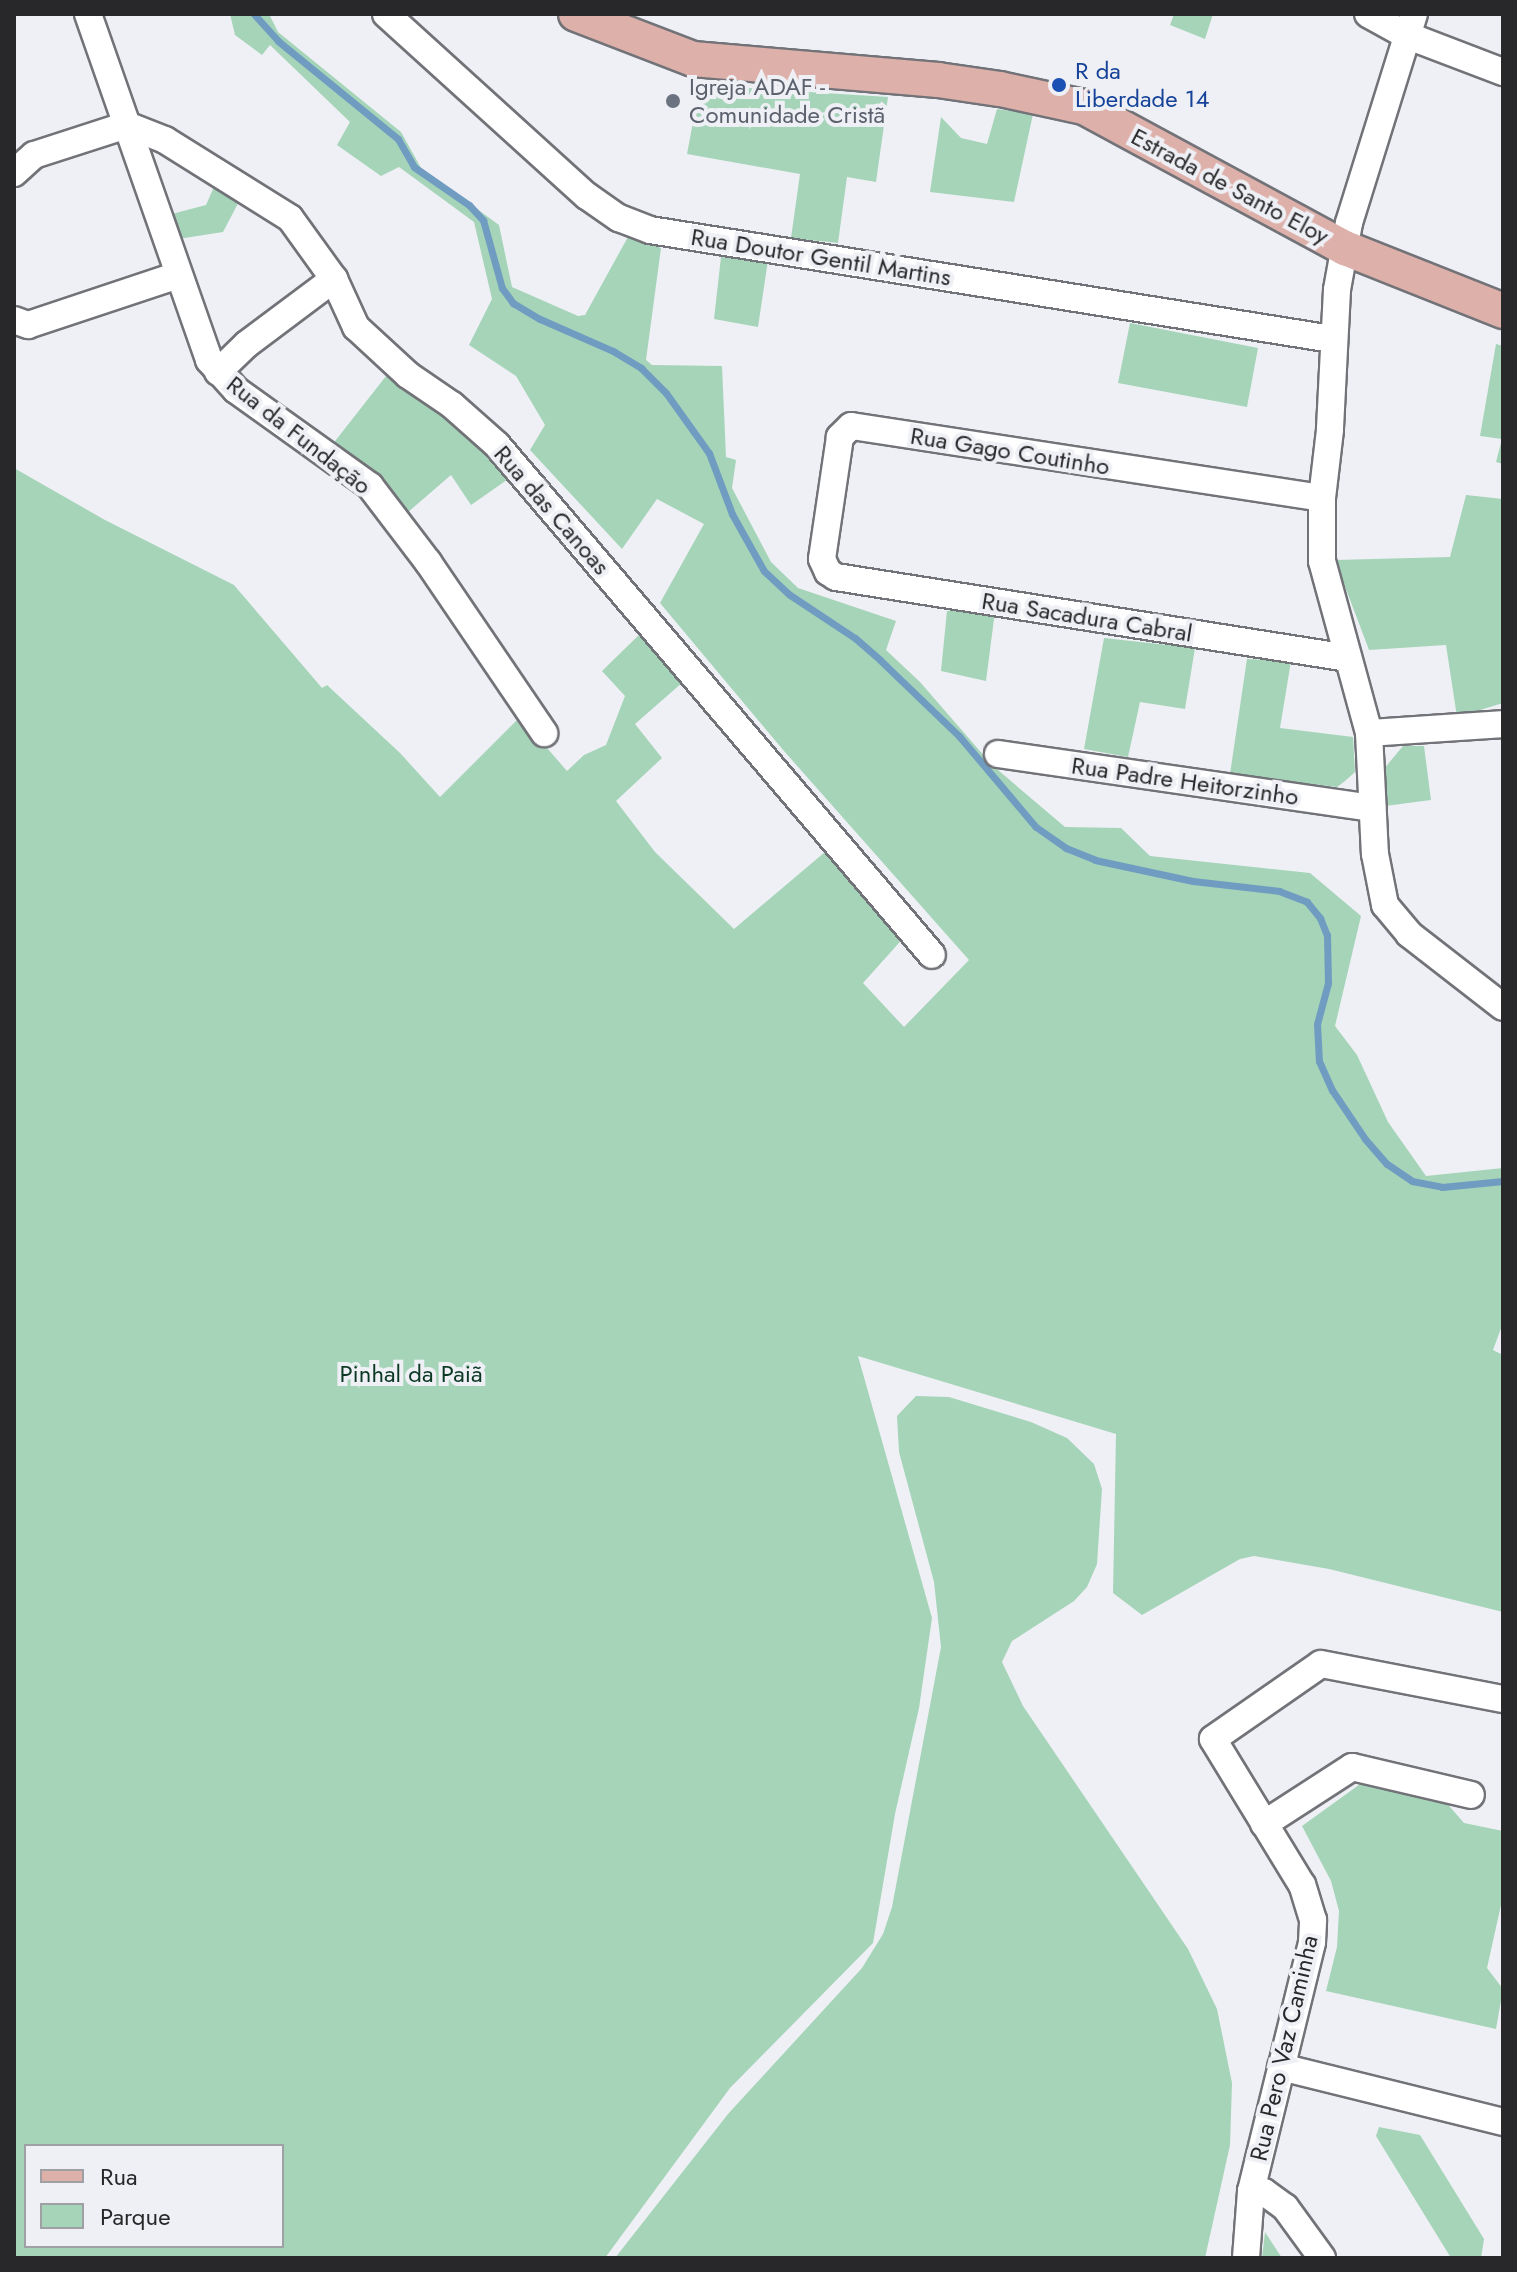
<!DOCTYPE html>
<html>
<head>
<meta charset="utf-8">
<style>
	body { margin:0 }
	#map { position:relative; width:1517px; height:2272px; overflow:hidden; background:#eff0f5; font-family:Jost,sans-serif }
	div>[style] { position:absolute }
	.green>* { inset:0; background:#a5d4b8 }
	.stream>* { height:7px; margin:-3.5px; padding:0 3.5px; transform-origin:3.5px; border-radius:3.5px; background:#709cc1 }
	.roads { filter:drop-shadow(2px 0 #727378) drop-shadow(-2px 0 #727378) drop-shadow(0 2px #727378) drop-shadow(0 -2px #727378) }
	.minor>* { height:26px; margin:-13px; padding:0 13px; transform-origin:13px; border-radius:13px; background:#fff }
	.major>* { height:34px; margin:-17px; padding:0 17px; transform-origin:17px; border-radius:17px; background:#ddb0aa }
	.dots>* { width:22px; height:22px; translate:-50% -50%; box-sizing:border-box; border:4px solid #eff0f5; border-radius:50% }
	span { translate:-50% -50%; white-space:nowrap; text-align:center; line-height:1.15; -webkit-text-stroke:8px #eff0f5; paint-order:stroke }
	.transit-label { font-size:24px; color:#164399 }
	.left { translate:0 -50%; text-align:left }
	.worship-label { font-size:24px; color:#5b616d }
	.street-label { font-size:24px; color:#28282a }
	.park-label { font-size:24px; color:#0b3824 }
	.frame { position:absolute; inset:0; border:16px solid #28282a; pointer-events:none }
	.legend { position:absolute; left:24px; top:2144px; width:260px; height:104px; box-sizing:border-box; background:#eff0f5; border:2px solid #9fa0a4; margin:0; padding:10px 14px; list-style:none; font-size:24px; color:#28282a }
	.legend li { display:flex; align-items:center; gap:16px; height:40px }
	.legend b { width:40px; border:2px solid #9fa0a4 }
</style>
</head>
<body>
<div id="map">
	<div class="green">
		<div style="clip-path:polygon(evenodd,230px 14px,269px 14px,278px 32px,401px 132px,421px 168px,499px 225px,512px 287px,578px 316px,585px 315px,629px 235px,661px 248px,646px 360px,652px 365px,722px 366px,726px 457px,736px 460px,732px 488px,771px 562px,798px 588px,896px 621px,886px 650px,920px 682px,992px 765px,1065px 827px,1121px 828px,1150px 856px,1310px 873px,1361px 916px,1335px 1026px,1357px 1055px,1388px 1122px,1426px 1176px,1503px 1168px,1503px 1323px,1493px 1350px,1503px 1355px,1503px 1612px,1329px 1569px,1254px 1556px,1240px 1559px,1142px 1615px,1113px 1593px,1116px 1434px,858px 1356px,932px 1618px,919px 1708px,895px 1814px,873px 1943px,730px 2088px,605px 2258px,14px 2258px,14px 468px,105px 520px,234px 585px,322px 688px,327px 685px,400px 753px,440px 797px,520px 717px,567px 771px,584px 755px,606px 745px,625px 696px,602px 671px,642px 632px,683px 682px,635px 724px,662px 758px,616px 801px,655px 852px,734px 929px,825px 852px,906px 935px,863px 983px,904px 1027px,969px 960px,784px 751px,660px 603px,704px 524px,657px 499px,622px 549px,530px 450px,545px 425px,516px 376px,469px 345px,492px 299px,474px 222px,399px 167px,381px 176px,337px 145px,350px 122px,270px 45px,262px 55px,235px 35px,230px 14px,26px 2146px,282px 2146px,282px 2246px,26px 2246px,26px 2146px)"></div>
		<div style="clip-path:polygon(1174px 14px,1213px 14px,1205px 39px,1170px 25px)"></div>
		<div style="clip-path:polygon(700px 85px,888px 97px,876px 182px,847px 177px,838px 243px,791px 238px,800px 174px,687px 154px)"></div>
		<div style="clip-path:polygon(997px 109px,1033px 114px,1014px 202px,930px 192px,941px 117px,961px 138px,987px 144px)"></div>
		<div style="clip-path:polygon(217px 180px,243px 194px,223px 232px,178px 239px,168px 215px,206px 205px)"></div>
		<div style="clip-path:polygon(721px 257px,768px 260px,758px 327px,714px 319px)"></div>
		<div style="clip-path:polygon(1130px 323px,1258px 348px,1247px 407px,1118px 383px)"></div>
		<div style="clip-path:polygon(1496px 344px,1503px 346px,1503px 464px,1496px 462px,1502px 439px,1480px 436px)"></div>
		<div style="clip-path:polygon(390px 371px,444px 408px,514px 475px,471px 505px,451px 475px,407px 513px,391px 489px,332px 445px)"></div>
		<div style="clip-path:polygon(1466px 495px,1503px 499px,1503px 703px,1457px 717px,1446px 645px,1369px 650px,1335px 560px,1450px 557px)"></div>
		<div style="clip-path:polygon(947px 611px,995px 611px,986px 681px,941px 671px)"></div>
		<div style="clip-path:polygon(1104px 638px,1195px 648px,1185px 709px,1140px 702px,1128px 757px,1084px 749px)"></div>
		<div style="clip-path:polygon(1247px 659px,1291px 661px,1280px 728px,1353px 737px,1355px 772px,1345px 781px,1337px 787px,1230px 774px)"></div>
		<div style="clip-path:polygon(1403px 746px,1424px 746px,1431px 800px,1385px 806px,1383px 770px)"></div>
		<div style="clip-path:polygon(916px 1396px,949px 1397px,1031px 1422px,1067px 1438px,1094px 1464px,1102px 1489px,1097px 1564px,1087px 1587px,1074px 1601px,1012px 1641px,1002px 1662px,1023px 1706px,1188px 1949px,1217px 2009px,1232px 2083px,1230px 2145px,1205px 2258px,615px 2258px,728px 2114px,862px 1968px,883px 1934px,892px 1907px,941px 1647px,934px 1582px,899px 1452px,897px 1416px)"></div>
		<div style="clip-path:polygon(1363px 1782px,1444px 1800px,1464px 1823px,1503px 1831px,1503px 1896px,1487px 1968px,1503px 1989px,1496px 2029px,1326px 1991px,1337px 1947px,1339px 1911px,1331px 1881px,1302px 1826px)"></div>
		<div style="clip-path:polygon(1379px 2127px,1420px 2135px,1484px 2239px,1481px 2258px,1451px 2258px,1376px 2136px)"></div>
		<div style="clip-path:polygon(1265px 2232px,1282px 2258px,1262px 2258px)"></div>
	</div>
	<div class="stream">
		<div style="left:254px;top:14px;width:36px;rotate:48deg"></div>
		<div style="left:278px;top:41px;width:155px;rotate:39.2deg"></div>
		<div style="left:398px;top:139px;width:32px;rotate:60deg"></div>
		<div style="left:414px;top:167px;width:67px;rotate:34.6deg"></div>
		<div style="left:469px;top:205px;width:21px;rotate:47deg"></div>
		<div style="left:483px;top:220px;width:71px;rotate:74.4deg"></div>
		<div style="left:502px;top:288px;width:19px;rotate:54deg"></div>
		<div style="left:513px;top:303px;width:31px;rotate:31deg"></div>
		<div style="left:540px;top:319px;width:80px;rotate:23.7deg"></div>
		<div style="left:613px;top:351px;width:33px;rotate:31deg"></div>
		<div style="left:641px;top:368px;width:35px;rotate:45deg"></div>
		<div style="left:666px;top:393px;width:74px;rotate:54.4deg"></div>
		<div style="left:709px;top:453px;width:65px;rotate:69.3deg"></div>
		<div style="left:732px;top:514px;width:65px;rotate:60.7deg"></div>
		<div style="left:764px;top:571px;width:35px;rotate:43deg"></div>
		<div style="left:790px;top:595px;width:78px;rotate:33.5deg"></div>
		<div style="left:855px;top:638px;width:33px;rotate:41deg"></div>
		<div style="left:880px;top:660px;width:110px;rotate:43.9deg"></div>
		<div style="left:959px;top:736px;width:119px;rotate:49.8deg"></div>
		<div style="left:1036px;top:827px;width:37px;rotate:35deg"></div>
		<div style="left:1066px;top:848px;width:31px;rotate:22deg"></div>
		<div style="left:1095px;top:860px;width:100px;rotate:12.1deg"></div>
		<div style="left:1193px;top:881px;width:87px;rotate:6.6deg"></div>
		<div style="left:1279px;top:891px;width:30px;rotate:21deg"></div>
		<div style="left:1307px;top:902px;width:21px;rotate:51deg"></div>
		<div style="left:1320px;top:918px;width:18px;rotate:68deg"></div>
		<div style="left:1327px;top:935px;width:48px;rotate:88.8deg"></div>
		<div style="left:1328px;top:983px;width:42px;rotate:105deg"></div>
		<div style="left:1317px;top:1024px;width:37px;rotate:87deg"></div>
		<div style="left:1319px;top:1061px;width:32px;rotate:66deg"></div>
		<div style="left:1332px;top:1090px;width:59px;rotate:56deg"></div>
		<div style="left:1365px;top:1139px;width:33px;rotate:49deg"></div>
		<div style="left:1387px;top:1164px;width:30px;rotate:34deg"></div>
		<div style="left:1412px;top:1181px;width:31px;rotate:11deg"></div>
		<div style="left:1442px;top:1187px;width:61px;rotate:-5.6deg"></div>
	</div>
	<div class="roads">
		<div class="minor">
			<div style="left:88px;top:14px;width:367px;rotate:70.7deg"></div>
			<div style="left:209px;top:360px;width:40px;rotate:48deg"></div>
			<div style="left:236px;top:390px;width:165px;rotate:35.6deg"></div>
			<div style="left:370px;top:486px;width:96px;rotate:52.7deg"></div>
			<div style="left:428px;top:562px;width:207px;rotate:55.8deg"></div>
			<div style="left:386px;top:14px;width:271px;rotate:42.2deg"></div>
			<div style="left:587px;top:196px;width:39px;rotate:35deg"></div>
			<div style="left:619px;top:218px;width:33px;rotate:21deg"></div>
			<div style="left:650px;top:230px;width:691px;rotate:9.08deg"></div>
			<div style="left:1368px;top:14px;width:43px;rotate:28.9deg"></div>
			<div style="left:1406px;top:35px;width:104px;rotate:20.9deg"></div>
			<div style="left:1414px;top:14px;width:219px;rotate:107.3deg"></div>
			<div style="left:1349px;top:223px;width:68px;rotate:100.2deg"></div>
			<div style="left:1337px;top:290px;width:140px;rotate:92.9deg"></div>
			<div style="left:1330px;top:430px;width:68px;rotate:96.7deg"></div>
			<div style="left:1322px;top:498px;width:63px;rotate:90deg"></div>
			<div style="left:1322px;top:561px;width:178px;rotate:74.7deg"></div>
			<div style="left:1369px;top:733px;width:121px;rotate:87.2deg"></div>
			<div style="left:1375px;top:854px;width:52px;rotate:78.9deg"></div>
			<div style="left:1385px;top:905px;width:38px;rotate:50deg"></div>
			<div style="left:1409px;top:934px;width:119px;rotate:37.8deg"></div>
			<div style="left:127px;top:125px;width:41px;rotate:21.5deg"></div>
			<div style="left:165px;top:140px;width:147px;rotate:32deg"></div>
			<div style="left:290px;top:218px;width:75px;rotate:54.2deg"></div>
			<div style="left:334px;top:279px;width:53px;rotate:65.4deg"></div>
			<div style="left:356px;top:327px;width:71px;rotate:42.7deg"></div>
			<div style="left:408px;top:375px;width:53px;rotate:34.3deg"></div>
			<div style="left:452px;top:405px;width:60px;rotate:41.6deg"></div>
			<div style="left:497px;top:445px;width:670px;rotate:49.54deg"></div>
			<div style="left:14px;top:173px;width:27px;rotate:-42deg"></div>
			<div style="left:34px;top:155px;width:98px;rotate:-17.9deg"></div>
			<div style="left:14px;top:320px;width:15px;rotate:20deg"></div>
			<div style="left:28px;top:325px;width:158px;rotate:-18.4deg"></div>
			<div style="left:218px;top:372px;width:40px;rotate:-44deg"></div>
			<div style="left:247px;top:344px;width:109px;rotate:-36.8deg"></div>
			<div style="left:1322px;top:498px;width:476px;rotate:-171.3deg"></div>
			<div style="left:851px;top:426px;width:16px;rotate:135deg"></div>
			<div style="left:840px;top:437px;width:123px;rotate:98.4deg"></div>
			<div style="left:822px;top:559px;width:14px;rotate:65deg"></div>
			<div style="left:828px;top:572px;width:9px;rotate:32deg"></div>
			<div style="left:836px;top:577px;width:518px;rotate:8.99deg"></div>
			<div style="left:1369px;top:733px;width:134px;rotate:-3.8deg"></div>
			<div style="left:998px;top:754px;width:378px;rotate:8.2deg"></div>
			<div style="left:1264px;top:1824px;width:105px;rotate:-32.9deg"></div>
			<div style="left:1352px;top:1767px;width:122px;rotate:13.2deg"></div>
			<div style="left:1281px;top:2067px;width:229px;rotate:13.9deg"></div>
			<div style="left:1251px;top:2191px;width:13px;rotate:4deg"></div>
			<div style="left:1264px;top:2192px;width:26px;rotate:36deg"></div>
			<div style="left:1285px;top:2207px;width:63px;rotate:54deg"></div>
			<div style="left:1246px;top:2258px;width:67px;rotate:-85.7deg"></div>
			<div style="left:1251px;top:2191px;width:256px;rotate:-76.2deg"></div>
			<div style="left:1312px;top:1942px;width:22px;rotate:-87deg"></div>
			<div style="left:1313px;top:1920px;width:37px;rotate:-107deg"></div>
			<div style="left:1302px;top:1885px;width:171px;rotate:-121.4deg"></div>
			<div style="left:1213px;top:1739px;width:131px;rotate:-34.8deg"></div>
			<div style="left:1321px;top:1664px;width:185px;rotate:10.9deg"></div>
		</div>
		<div class="major">
			<div style="left:576px;top:14px;width:125px;rotate:21deg"></div>
			<div style="left:693px;top:59px;width:246px;rotate:4.9deg"></div>
			<div style="left:938px;top:80px;width:63px;rotate:8.3deg"></div>
			<div style="left:1000px;top:89px;width:86px;rotate:12.1deg"></div>
			<div style="left:1084px;top:107px;width:297px;rotate:28.4deg"></div>
			<div style="left:1345px;top:248px;width:170px;rotate:21.7deg"></div>
		</div>
	</div>
	<div class="dots">
		<div style="left:1059px;top:85px;background:#1a4fb4"></div>
		<div style="left:673px;top:101px;background:#6b7280"></div>
	</div>
	<div class="transit-label">
		<span class="left" style="left:1075px;top:85px">R da<br>Liberdade 14</span>
	</div>
	<div class="worship-label">
		<span class="left" style="left:689px;top:101px">Igreja ADAF -<br>Comunidade Cristã</span>
	</div>
	<div class="street-label">
		<span style="left:1230px;top:186px;rotate:28deg">Estrada de Santo Eloy</span>
		<span style="left:821px;top:257px;rotate:9deg">Rua Doutor Gentil Martins</span>
		<span style="left:299px;top:435px;rotate:38deg">Rua da Fundação</span>
		<span style="left:1010px;top:451px;rotate:9deg">Rua Gago Coutinho</span>
		<span style="left:552px;top:510px;rotate:49deg">Rua das Canoas</span>
		<span style="left:1087px;top:617px;rotate:9deg">Rua Sacadura Cabral</span>
		<span style="left:1185px;top:781px;rotate:8deg">Rua Padre Heitorzinho</span>
		<span style="left:1284px;top:2048px;rotate:-77deg">Rua Pero Vaz Caminha</span>
	</div>
	<div class="park-label">
		<span style="left:411px;top:1374px">Pinhal da Paiã</span>
	</div>
	<div class="frame"></div>
	<ul class="legend">
	<li><b style="height:10px;background:#ddb0aa"></b>Rua</li>
	<li><b style="height:22px;background:#a5d4b8"></b>Parque</li>
	</ul>
</div>
</body>
</html>
